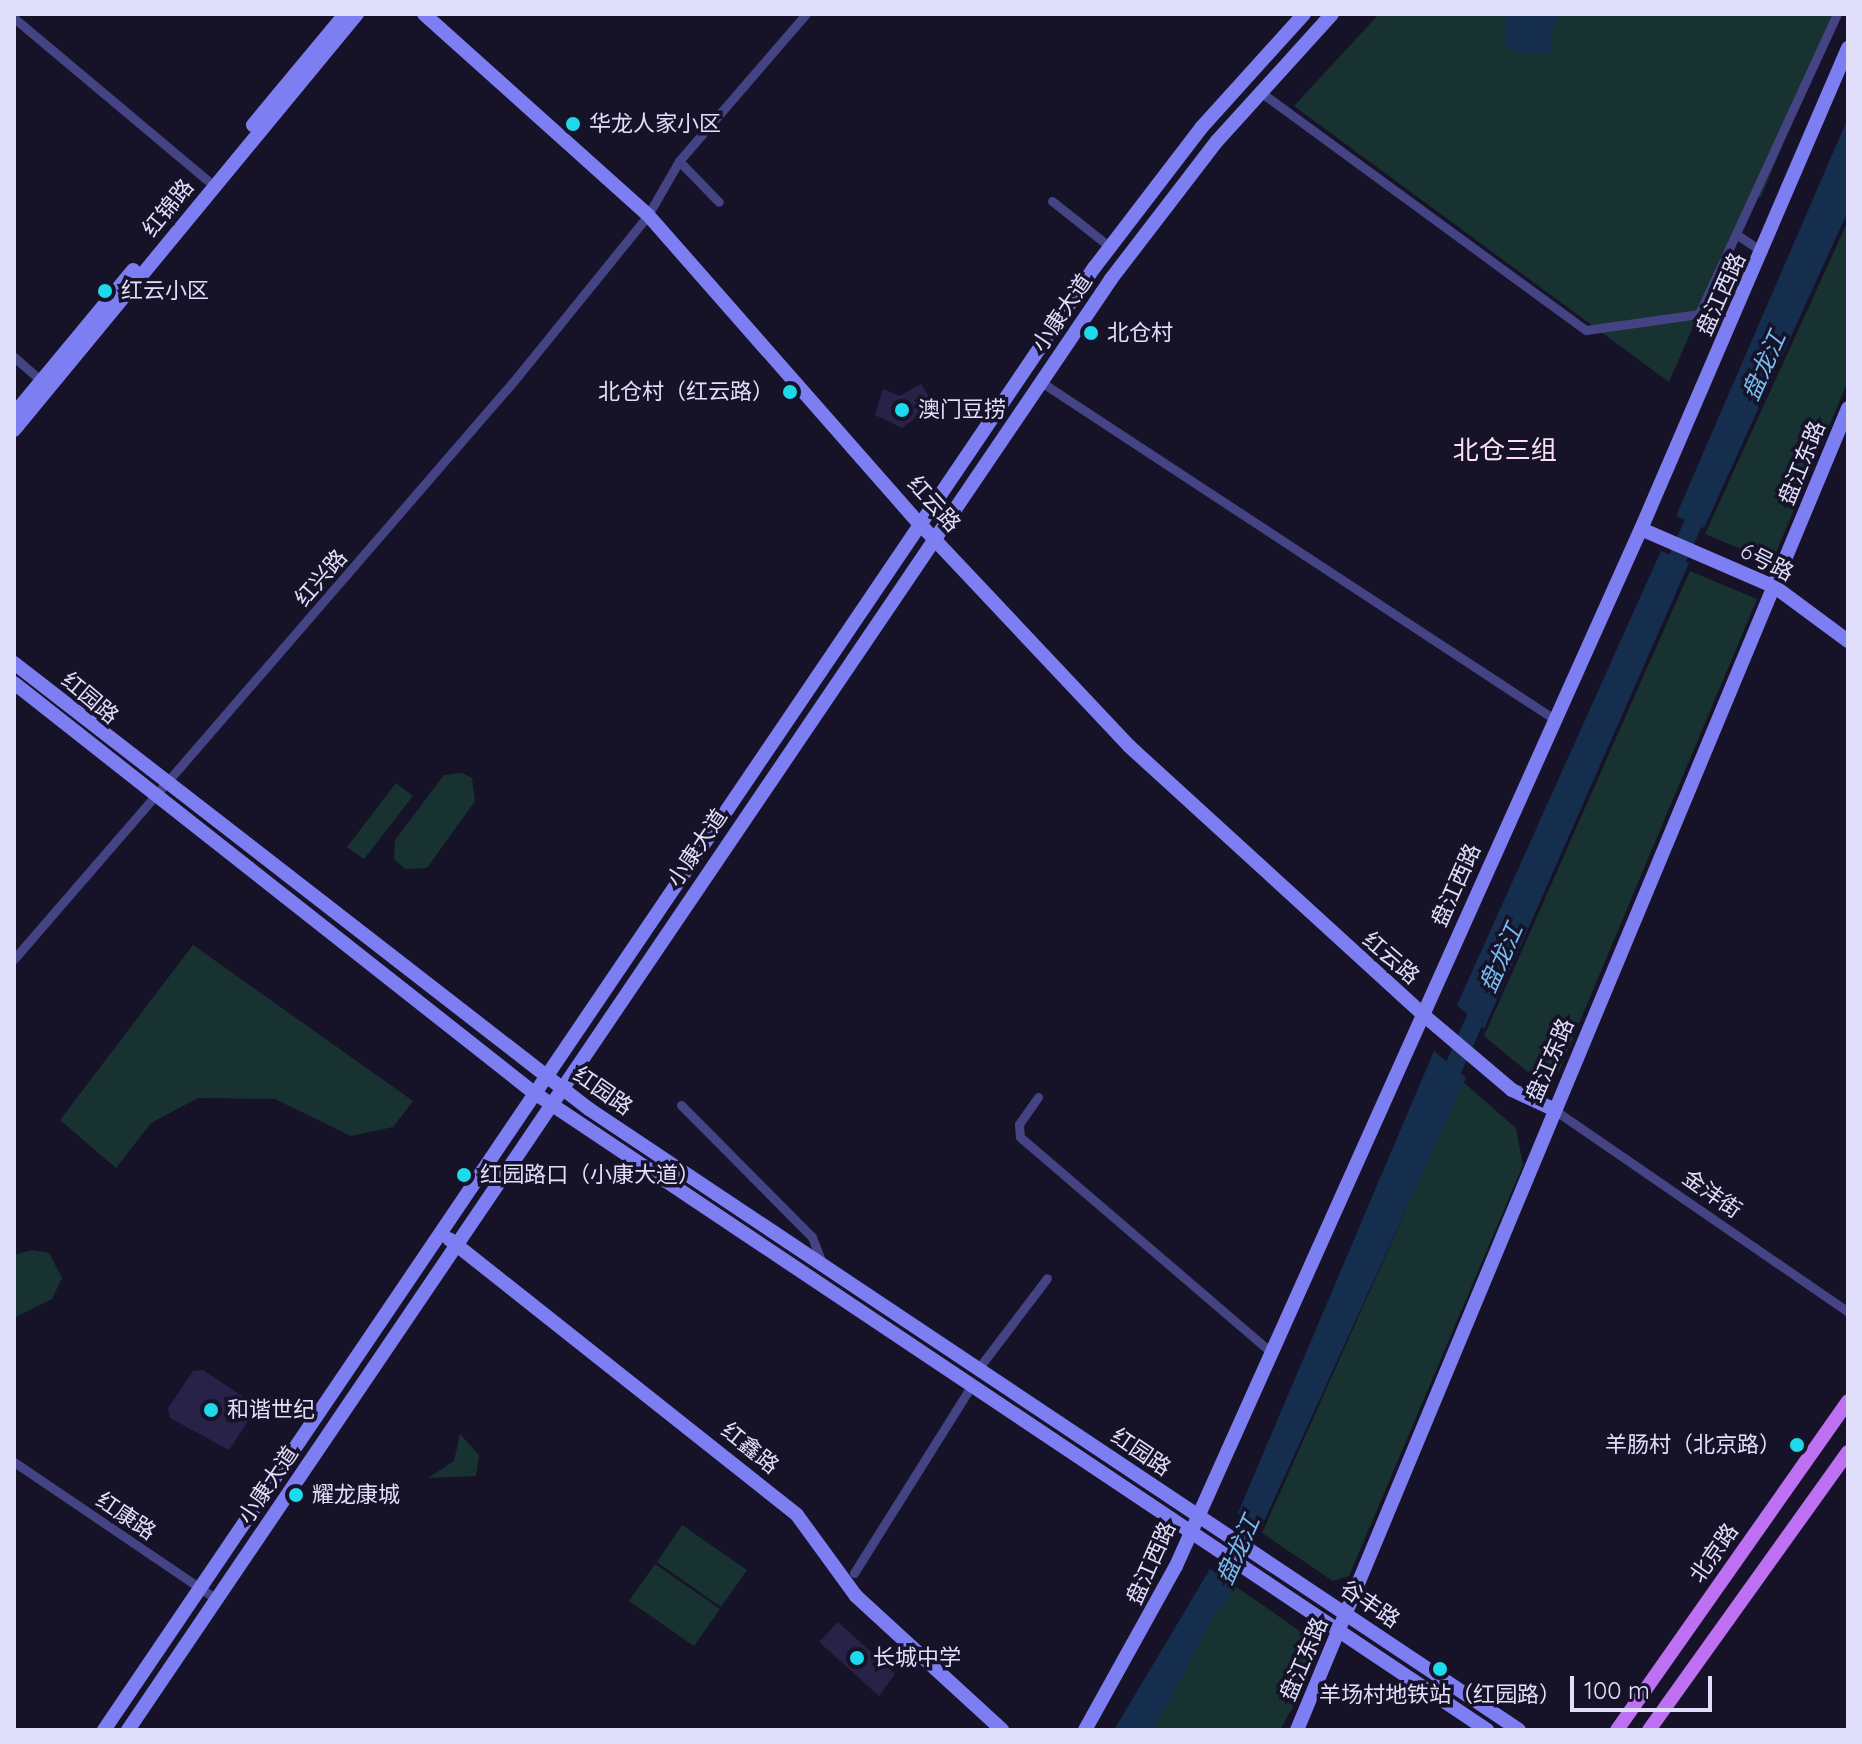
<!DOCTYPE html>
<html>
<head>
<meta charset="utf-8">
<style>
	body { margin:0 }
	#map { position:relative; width:1862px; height:1744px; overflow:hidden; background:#161329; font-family:Quicksand,"Noto Sans SC",sans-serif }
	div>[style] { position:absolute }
	.green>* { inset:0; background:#173230 }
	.water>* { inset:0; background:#162e4e }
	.river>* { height:18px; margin:-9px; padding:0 9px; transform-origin:9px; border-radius:9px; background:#162e4e }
	.building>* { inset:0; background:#282148 }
	.street>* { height:9px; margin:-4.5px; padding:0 4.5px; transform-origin:4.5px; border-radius:4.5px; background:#444383 }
	.secondary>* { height:14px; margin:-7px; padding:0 7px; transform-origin:7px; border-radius:7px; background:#7e7ef3 }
	.primary>* { height:14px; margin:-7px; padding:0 7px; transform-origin:7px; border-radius:7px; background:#bd70f1 }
	.dots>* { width:22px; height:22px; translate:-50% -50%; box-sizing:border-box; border:4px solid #161329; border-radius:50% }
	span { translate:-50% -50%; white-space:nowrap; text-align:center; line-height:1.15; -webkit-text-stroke:7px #161329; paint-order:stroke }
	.poi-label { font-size:22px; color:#e1defc }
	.left { translate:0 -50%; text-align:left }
	.right { translate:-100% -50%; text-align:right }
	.street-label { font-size:22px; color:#e1defc }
	.water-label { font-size:24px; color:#76bcf2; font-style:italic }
	.quarter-label { font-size:26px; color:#fce0f3 }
	.frame { position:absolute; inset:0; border:16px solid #e1defc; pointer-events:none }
	.scale { position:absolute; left:1570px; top:1676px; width:142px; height:36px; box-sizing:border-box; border:4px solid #e1defc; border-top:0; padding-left:10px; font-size:24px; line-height:28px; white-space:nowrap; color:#e1defc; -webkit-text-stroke:6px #161329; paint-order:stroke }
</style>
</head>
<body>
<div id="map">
	<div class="green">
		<div style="clip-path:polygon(1379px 14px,1837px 14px,1761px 197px,1750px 196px,1669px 382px,1294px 106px)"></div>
		<div style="clip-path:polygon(1848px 221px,1848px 381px,1772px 562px,1705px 534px)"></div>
		<div style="clip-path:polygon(1690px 571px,1757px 599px,1559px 1071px,1534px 1077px,1484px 1036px)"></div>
		<div style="clip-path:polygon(462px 773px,472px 778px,475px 801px,427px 868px,405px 869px,394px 859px,395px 840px,444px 775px)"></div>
		<div style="clip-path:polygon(396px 783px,413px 796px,364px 859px,347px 847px)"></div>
		<div style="clip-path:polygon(193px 945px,413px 1101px,393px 1127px,351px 1136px,275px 1099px,198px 1098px,151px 1123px,116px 1168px,60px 1120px)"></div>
		<div style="clip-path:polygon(1463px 1082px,1516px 1128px,1523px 1165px,1349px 1576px,1333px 1581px,1262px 1533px)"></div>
		<div style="clip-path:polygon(32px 1250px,49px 1253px,62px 1278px,52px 1299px,14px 1318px,14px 1255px)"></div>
		<div style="clip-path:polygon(460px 1434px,479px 1455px,476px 1476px,428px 1478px,454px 1461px)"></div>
		<div style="clip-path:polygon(682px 1525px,747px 1570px,721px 1607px,657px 1562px)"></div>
		<div style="clip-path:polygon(655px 1564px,720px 1609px,694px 1646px,629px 1601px)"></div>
		<div style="clip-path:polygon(1231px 1583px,1314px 1641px,1318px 1654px,1296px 1701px,1280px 1730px,1152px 1730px)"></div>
	</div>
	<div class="water">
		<div style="clip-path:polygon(1506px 14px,1561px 14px,1550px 32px,1553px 54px,1512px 52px,1504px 42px)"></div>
		<div style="clip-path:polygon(1848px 118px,1848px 211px,1704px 528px,1676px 516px)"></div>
		<div style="clip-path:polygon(1661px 551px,1689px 563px,1484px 1029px,1457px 1005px)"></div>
		<div style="clip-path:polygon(1434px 1051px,1466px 1078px,1261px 1528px,1238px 1513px)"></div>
		<div style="clip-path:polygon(1210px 1569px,1231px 1583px,1166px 1707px,1152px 1730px,1114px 1730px)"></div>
	</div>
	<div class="river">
		<div style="left:1668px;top:580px;width:86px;rotate:-66.1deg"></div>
		<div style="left:1444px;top:1089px;width:98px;rotate:-66deg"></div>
		<div style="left:1216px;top:1601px;width:111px;rotate:-66deg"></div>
	</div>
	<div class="building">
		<div style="clip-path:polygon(921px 384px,934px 405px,902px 428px,875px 415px,883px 389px,900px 396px)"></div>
		<div style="clip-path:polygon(203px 1370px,251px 1402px,254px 1412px,229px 1450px,170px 1418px,168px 1408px,193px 1371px)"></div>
		<div style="clip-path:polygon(838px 1622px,895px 1674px,879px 1696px,819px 1642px)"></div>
	</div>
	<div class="street">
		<div style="left:14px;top:18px;width:252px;rotate:40deg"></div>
		<div style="left:1259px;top:91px;width:405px;rotate:36.2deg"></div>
		<div style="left:1586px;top:330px;width:114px;rotate:-8.1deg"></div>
		<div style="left:1699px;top:314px;width:330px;rotate:-65.3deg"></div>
		<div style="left:679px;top:161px;width:57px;rotate:45.7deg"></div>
		<div style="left:1052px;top:201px;width:74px;rotate:38.4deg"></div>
		<div style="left:1736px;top:234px;width:32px;rotate:34deg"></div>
		<div style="left:14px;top:357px;width:37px;rotate:41deg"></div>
		<div style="left:1041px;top:382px;width:614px;rotate:33.3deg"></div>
		<div style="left:14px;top:959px;width:763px;rotate:-49.15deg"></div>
		<div style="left:513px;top:382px;width:215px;rotate:-51deg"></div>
		<div style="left:648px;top:215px;width:62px;rotate:-60.1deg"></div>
		<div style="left:679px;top:161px;width:194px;rotate:-49.2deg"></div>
		<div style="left:1038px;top:1097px;width:33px;rotate:125deg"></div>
		<div style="left:1019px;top:1124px;width:13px;rotate:86deg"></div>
		<div style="left:1020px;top:1137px;width:329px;rotate:40.6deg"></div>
		<div style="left:681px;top:1105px;width:186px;rotate:45.2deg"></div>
		<div style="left:812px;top:1237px;width:28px;rotate:69deg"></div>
		<div style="left:1553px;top:1109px;width:358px;rotate:34.5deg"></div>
		<div style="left:978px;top:1369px;width:114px;rotate:-52.8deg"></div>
		<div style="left:14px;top:1462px;width:246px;rotate:34.1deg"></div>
		<div style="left:854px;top:1573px;width:222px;rotate:-57.9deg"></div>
	</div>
	<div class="secondary">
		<div style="left:424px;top:14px;width:301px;rotate:41.9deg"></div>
		<div style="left:648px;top:215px;width:410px;rotate:48.7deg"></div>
		<div style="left:919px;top:523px;width:306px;rotate:46.7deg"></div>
		<div style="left:1129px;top:746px;width:396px;rotate:42.4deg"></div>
		<div style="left:1421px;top:1013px;width:119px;rotate:40.2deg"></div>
		<div style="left:1512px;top:1090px;width:45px;rotate:24.9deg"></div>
		<div style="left:253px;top:125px;width:144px;rotate:-50.3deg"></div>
		<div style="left:14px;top:414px;width:187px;rotate:-50.4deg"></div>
		<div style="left:14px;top:430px;width:539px;rotate:-50.49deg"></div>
		<div style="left:1641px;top:529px;width:146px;rotate:23.4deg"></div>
		<div style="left:1775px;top:587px;width:91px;rotate:36.5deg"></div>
		<div style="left:14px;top:663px;width:728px;rotate:37.8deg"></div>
		<div style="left:589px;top:1109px;width:1118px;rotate:33.73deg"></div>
		<div style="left:14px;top:683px;width:661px;rotate:38.24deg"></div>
		<div style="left:533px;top:1092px;width:1148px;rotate:33.77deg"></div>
		<div style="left:449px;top:1239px;width:444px;rotate:38.4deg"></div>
		<div style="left:797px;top:1515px;width:100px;rotate:53.9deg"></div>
		<div style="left:856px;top:1596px;width:198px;rotate:42.5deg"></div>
		<div style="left:104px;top:1730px;width:1766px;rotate:-55.9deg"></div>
		<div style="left:1094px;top:268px;width:176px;rotate:-52.6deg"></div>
		<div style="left:1201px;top:128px;width:154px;rotate:-47.9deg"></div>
		<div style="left:128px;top:1730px;width:1753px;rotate:-55.88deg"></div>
		<div style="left:1111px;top:279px;width:174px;rotate:-52.5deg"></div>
		<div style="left:1217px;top:141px;width:171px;rotate:-47.8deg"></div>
		<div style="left:1085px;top:1730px;width:188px;rotate:-61deg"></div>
		<div style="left:1176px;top:1566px;width:1136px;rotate:-65.85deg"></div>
		<div style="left:1641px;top:529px;width:524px;rotate:-66.72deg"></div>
		<div style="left:1297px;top:1730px;width:1432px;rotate:-67.37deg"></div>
	</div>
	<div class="primary">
		<div style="left:1617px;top:1730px;width:402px;rotate:-54.9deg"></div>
		<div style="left:1649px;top:1730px;width:342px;rotate:-54.4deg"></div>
	</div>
	<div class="dots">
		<div style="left:573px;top:124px;background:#1cdae9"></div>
		<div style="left:105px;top:291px;background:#1cdae9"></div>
		<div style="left:1091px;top:333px;background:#1cdae9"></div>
		<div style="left:790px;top:392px;background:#1cdae9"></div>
		<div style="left:902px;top:410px;background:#1cdae9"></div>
		<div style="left:464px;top:1175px;background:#1cdae9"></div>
		<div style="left:211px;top:1410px;background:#1cdae9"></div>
		<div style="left:1797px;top:1445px;background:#1cdae9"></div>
		<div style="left:296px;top:1495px;background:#1cdae9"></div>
		<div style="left:857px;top:1658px;background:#1cdae9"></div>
		<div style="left:1440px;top:1669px;background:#1cdae9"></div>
	</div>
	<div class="poi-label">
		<span class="left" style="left:589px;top:124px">华龙人家小区</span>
		<span class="left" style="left:121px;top:291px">红云小区</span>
		<span class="left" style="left:1107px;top:333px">北仓村</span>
		<span class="right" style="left:774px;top:392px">北仓村（红云路）</span>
		<span class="left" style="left:918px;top:410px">澳门豆捞</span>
		<span class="left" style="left:480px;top:1175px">红园路口（小康大道）</span>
		<span class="left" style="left:227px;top:1410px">和谐世纪</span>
		<span class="right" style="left:1781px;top:1445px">羊肠村（北京路）</span>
		<span class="left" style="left:312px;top:1495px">耀龙康城</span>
		<span class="left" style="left:873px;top:1658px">长城中学</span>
		<span style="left:1440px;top:1695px">羊场村地铁站（红园路）</span>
	</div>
	<div class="street-label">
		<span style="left:168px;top:208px;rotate:-51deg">红锦路</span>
		<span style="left:1721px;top:294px;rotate:-66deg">盘江西路</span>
		<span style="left:1062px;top:313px;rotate:-56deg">小康大道</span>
		<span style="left:1802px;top:463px;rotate:-68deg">盘江东路</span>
		<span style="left:934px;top:504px;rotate:48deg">红云路</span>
		<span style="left:1767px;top:562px;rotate:27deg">6号路</span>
		<span style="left:321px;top:578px;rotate:-49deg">红兴路</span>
		<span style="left:90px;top:698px;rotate:40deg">红园路</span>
		<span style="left:697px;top:848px;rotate:-56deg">小康大道</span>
		<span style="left:1456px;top:885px;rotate:-66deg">盘江西路</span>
		<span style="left:1391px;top:958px;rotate:41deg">红云路</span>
		<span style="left:1550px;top:1060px;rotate:-67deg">盘江东路</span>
		<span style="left:603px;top:1091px;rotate:35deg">红园路</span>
		<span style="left:1712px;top:1194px;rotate:35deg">金沣街</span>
		<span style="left:750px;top:1448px;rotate:39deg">红鑫路</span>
		<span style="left:1141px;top:1452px;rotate:34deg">红园路</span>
		<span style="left:268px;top:1485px;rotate:-56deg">小康大道</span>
		<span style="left:126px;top:1516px;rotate:34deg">红康路</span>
		<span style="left:1714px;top:1553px;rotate:-55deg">北京路</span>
		<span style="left:1151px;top:1563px;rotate:-66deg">盘江西路</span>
		<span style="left:1370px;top:1604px;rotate:34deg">谷丰路</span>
		<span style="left:1304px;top:1659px;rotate:-67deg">盘江东路</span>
	</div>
	<div class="water-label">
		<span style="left:1764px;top:366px;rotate:-66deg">盘龙江</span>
		<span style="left:1501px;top:958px;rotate:-66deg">盘龙江</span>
		<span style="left:1238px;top:1550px;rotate:-66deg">盘龙江</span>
	</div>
	<div class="quarter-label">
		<span style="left:1505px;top:450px">北仓三组</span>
	</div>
	<div class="frame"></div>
	<div class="scale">100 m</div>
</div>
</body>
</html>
